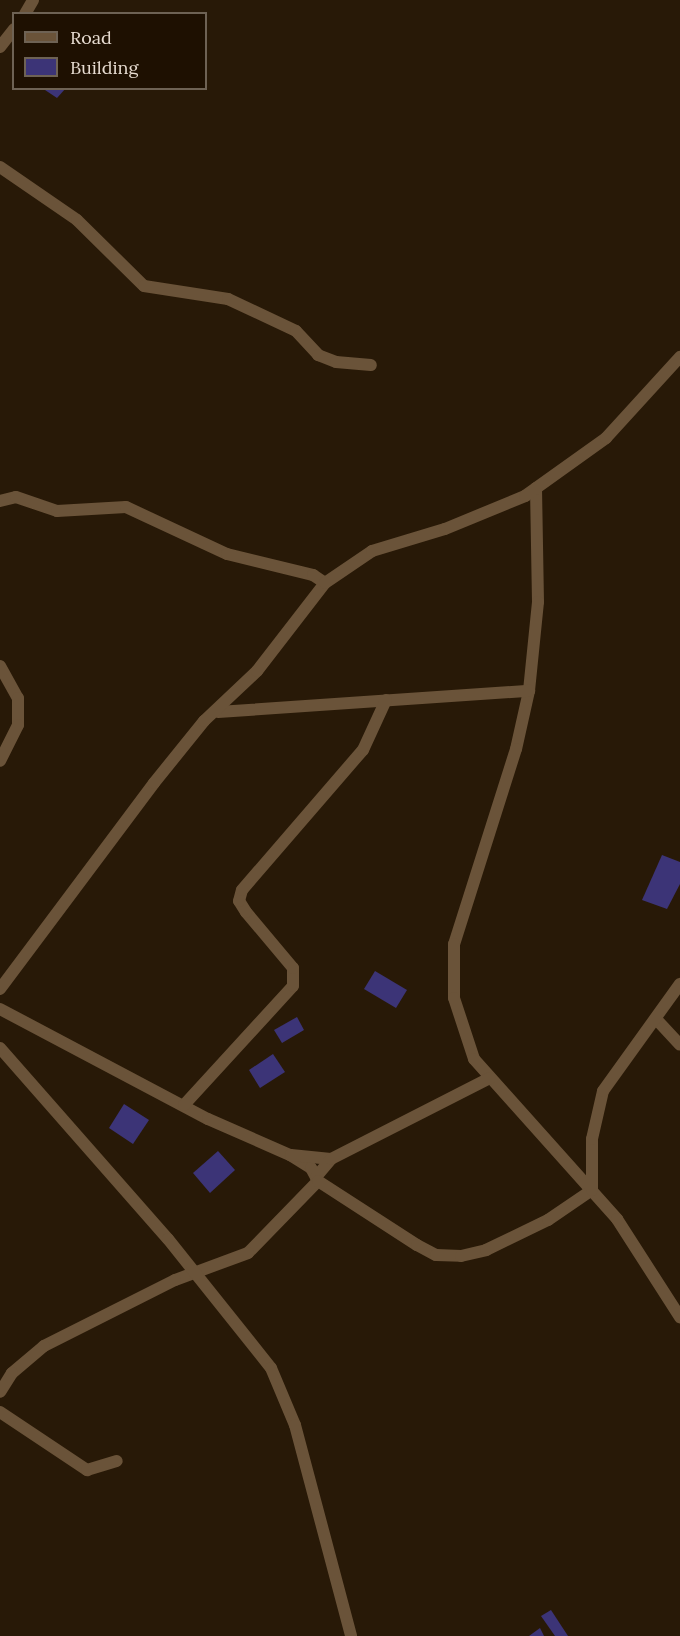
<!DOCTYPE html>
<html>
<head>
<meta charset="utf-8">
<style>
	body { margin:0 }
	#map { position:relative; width:680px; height:1636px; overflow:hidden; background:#281907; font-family:Lora,serif }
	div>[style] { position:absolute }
	.building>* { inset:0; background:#3c3477 }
	.minor>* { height:12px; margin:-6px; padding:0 6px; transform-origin:6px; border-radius:6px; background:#6a5339 }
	span { translate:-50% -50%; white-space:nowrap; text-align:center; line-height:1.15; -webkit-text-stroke:4.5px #1e1001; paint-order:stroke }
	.legend { position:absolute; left:12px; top:12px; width:195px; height:78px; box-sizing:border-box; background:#1e1001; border:2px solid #6e6254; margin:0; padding:8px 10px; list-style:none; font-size:18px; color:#e7dcd1 }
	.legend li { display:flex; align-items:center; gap:12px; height:30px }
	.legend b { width:30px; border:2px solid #6e6254 }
</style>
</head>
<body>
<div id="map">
	<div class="building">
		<div style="clip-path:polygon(42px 88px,66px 88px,57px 98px)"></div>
		<div style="clip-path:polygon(662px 855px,680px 862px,680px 884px,667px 909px,642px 900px)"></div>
		<div style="clip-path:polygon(375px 971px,407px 990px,396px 1008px,364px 989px)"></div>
		<div style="clip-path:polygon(297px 1017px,304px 1030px,282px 1043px,274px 1030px)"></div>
		<div style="clip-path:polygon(273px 1054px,285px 1072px,260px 1088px,249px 1070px)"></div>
		<div style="clip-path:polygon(124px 1104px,149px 1120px,133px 1144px,109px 1128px)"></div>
		<div style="clip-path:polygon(218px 1151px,235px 1170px,210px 1193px,193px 1173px)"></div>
		<div style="clip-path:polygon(551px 1610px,568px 1636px,555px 1636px,541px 1616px)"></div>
		<div style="clip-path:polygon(540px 1628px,544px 1636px,529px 1636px)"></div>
	</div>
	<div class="minor">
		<div style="left:25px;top:14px;width:16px;rotate:-60deg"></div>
		<div style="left:0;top:47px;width:23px;rotate:-52deg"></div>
		<div style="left:0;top:167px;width:93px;rotate:34.5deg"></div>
		<div style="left:77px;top:220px;width:94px;rotate:44.6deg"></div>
		<div style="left:144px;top:286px;width:85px;rotate:8.8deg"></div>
		<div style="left:228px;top:299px;width:75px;rotate:25.2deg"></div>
		<div style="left:296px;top:331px;width:33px;rotate:47deg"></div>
		<div style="left:318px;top:355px;width:19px;rotate:21deg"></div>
		<div style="left:336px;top:362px;width:35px;rotate:5deg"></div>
		<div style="left:536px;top:488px;width:114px;rotate:89deg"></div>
		<div style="left:538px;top:602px;width:89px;rotate:95.8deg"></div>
		<div style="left:529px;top:691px;width:59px;rotate:102.6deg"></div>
		<div style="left:516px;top:749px;width:205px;rotate:107.6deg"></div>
		<div style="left:454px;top:944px;width:54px;rotate:90deg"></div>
		<div style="left:454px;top:998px;width:64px;rotate:71.8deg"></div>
		<div style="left:474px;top:1059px;width:215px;rotate:48.2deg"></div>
		<div style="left:617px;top:1219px;width:117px;rotate:57.3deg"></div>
		<div style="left:0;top:501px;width:16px;rotate:-14deg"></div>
		<div style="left:16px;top:497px;width:43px;rotate:18.9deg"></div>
		<div style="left:57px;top:511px;width:69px;rotate:-3.3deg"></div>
		<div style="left:126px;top:507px;width:111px;rotate:25deg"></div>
		<div style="left:227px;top:554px;width:89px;rotate:13.7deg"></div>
		<div style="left:313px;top:575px;width:14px;rotate:34deg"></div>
		<div style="left:0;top:666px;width:37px;rotate:61deg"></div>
		<div style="left:18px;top:698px;width:27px;rotate:90deg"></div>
		<div style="left:18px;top:725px;width:40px;rotate:116.6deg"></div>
		<div style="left:218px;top:712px;width:312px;rotate:-3.9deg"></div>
		<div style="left:0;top:989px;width:257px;rotate:-53.2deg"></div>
		<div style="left:154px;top:783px;width:80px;rotate:-51.1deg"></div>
		<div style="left:204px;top:721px;width:73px;rotate:-43.3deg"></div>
		<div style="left:257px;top:671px;width:111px;rotate:-52.3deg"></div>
		<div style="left:325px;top:583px;width:57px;rotate:-34.2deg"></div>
		<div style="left:372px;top:551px;width:76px;rotate:-16.8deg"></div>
		<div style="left:445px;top:529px;width:87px;rotate:-22.4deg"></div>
		<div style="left:525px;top:496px;width:100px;rotate:-35.6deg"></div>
		<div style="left:606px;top:438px;width:110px;rotate:-47.6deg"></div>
		<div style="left:0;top:1009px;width:235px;rotate:27.9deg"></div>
		<div style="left:208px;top:1119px;width:90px;rotate:23.7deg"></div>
		<div style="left:290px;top:1155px;width:25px;rotate:32deg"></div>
		<div style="left:311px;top:1168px;width:15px;rotate:62deg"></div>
		<div style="left:318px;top:1181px;width:100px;rotate:134.2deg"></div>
		<div style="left:248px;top:1253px;width:78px;rotate:159.7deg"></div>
		<div style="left:175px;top:1280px;width:147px;rotate:153.3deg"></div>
		<div style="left:44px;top:1346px;width:42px;rotate:139.8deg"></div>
		<div style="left:12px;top:1373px;width:22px;rotate:122deg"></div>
		<div style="left:656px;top:1019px;width:35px;rotate:47deg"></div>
		<div style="left:0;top:1048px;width:254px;rotate:48.7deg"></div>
		<div style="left:168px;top:1239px;width:165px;rotate:51.4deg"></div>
		<div style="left:271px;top:1368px;width:62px;rotate:67.2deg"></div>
		<div style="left:295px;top:1425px;width:218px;rotate:75.1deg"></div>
		<div style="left:184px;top:1105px;width:161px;rotate:-47.5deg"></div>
		<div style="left:293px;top:986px;width:18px;rotate:-90deg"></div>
		<div style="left:293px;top:968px;width:73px;rotate:-130deg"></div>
		<div style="left:246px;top:912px;width:13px;rotate:-122deg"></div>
		<div style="left:239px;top:901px;width:11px;rotate:-75deg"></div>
		<div style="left:242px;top:890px;width:185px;rotate:-49.2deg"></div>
		<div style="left:363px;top:750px;width:55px;rotate:-65.3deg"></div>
		<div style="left:291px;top:1155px;width:40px;rotate:5.7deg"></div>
		<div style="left:316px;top:1177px;width:23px;rotate:-50deg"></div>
		<div style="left:331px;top:1159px;width:178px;rotate:-27deg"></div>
		<div style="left:318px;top:1181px;width:118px;rotate:32.9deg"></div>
		<div style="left:417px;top:1245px;width:21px;rotate:28deg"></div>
		<div style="left:436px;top:1255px;width:25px;rotate:2deg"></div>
		<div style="left:461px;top:1256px;width:26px;rotate:-13deg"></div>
		<div style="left:486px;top:1250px;width:69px;rotate:-25.8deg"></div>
		<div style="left:548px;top:1220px;width:53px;rotate:-34.3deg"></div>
		<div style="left:592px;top:1190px;width:51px;rotate:-90deg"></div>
		<div style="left:592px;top:1139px;width:49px;rotate:-77.1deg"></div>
		<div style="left:603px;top:1091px;width:132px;rotate:-54.3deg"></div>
		<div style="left:0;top:1412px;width:105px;rotate:33.7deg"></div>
		<div style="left:87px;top:1470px;width:31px;rotate:-17deg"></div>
	</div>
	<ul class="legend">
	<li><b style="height:8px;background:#6a5339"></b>Road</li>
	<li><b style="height:16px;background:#3c3477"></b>Building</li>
	</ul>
</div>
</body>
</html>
